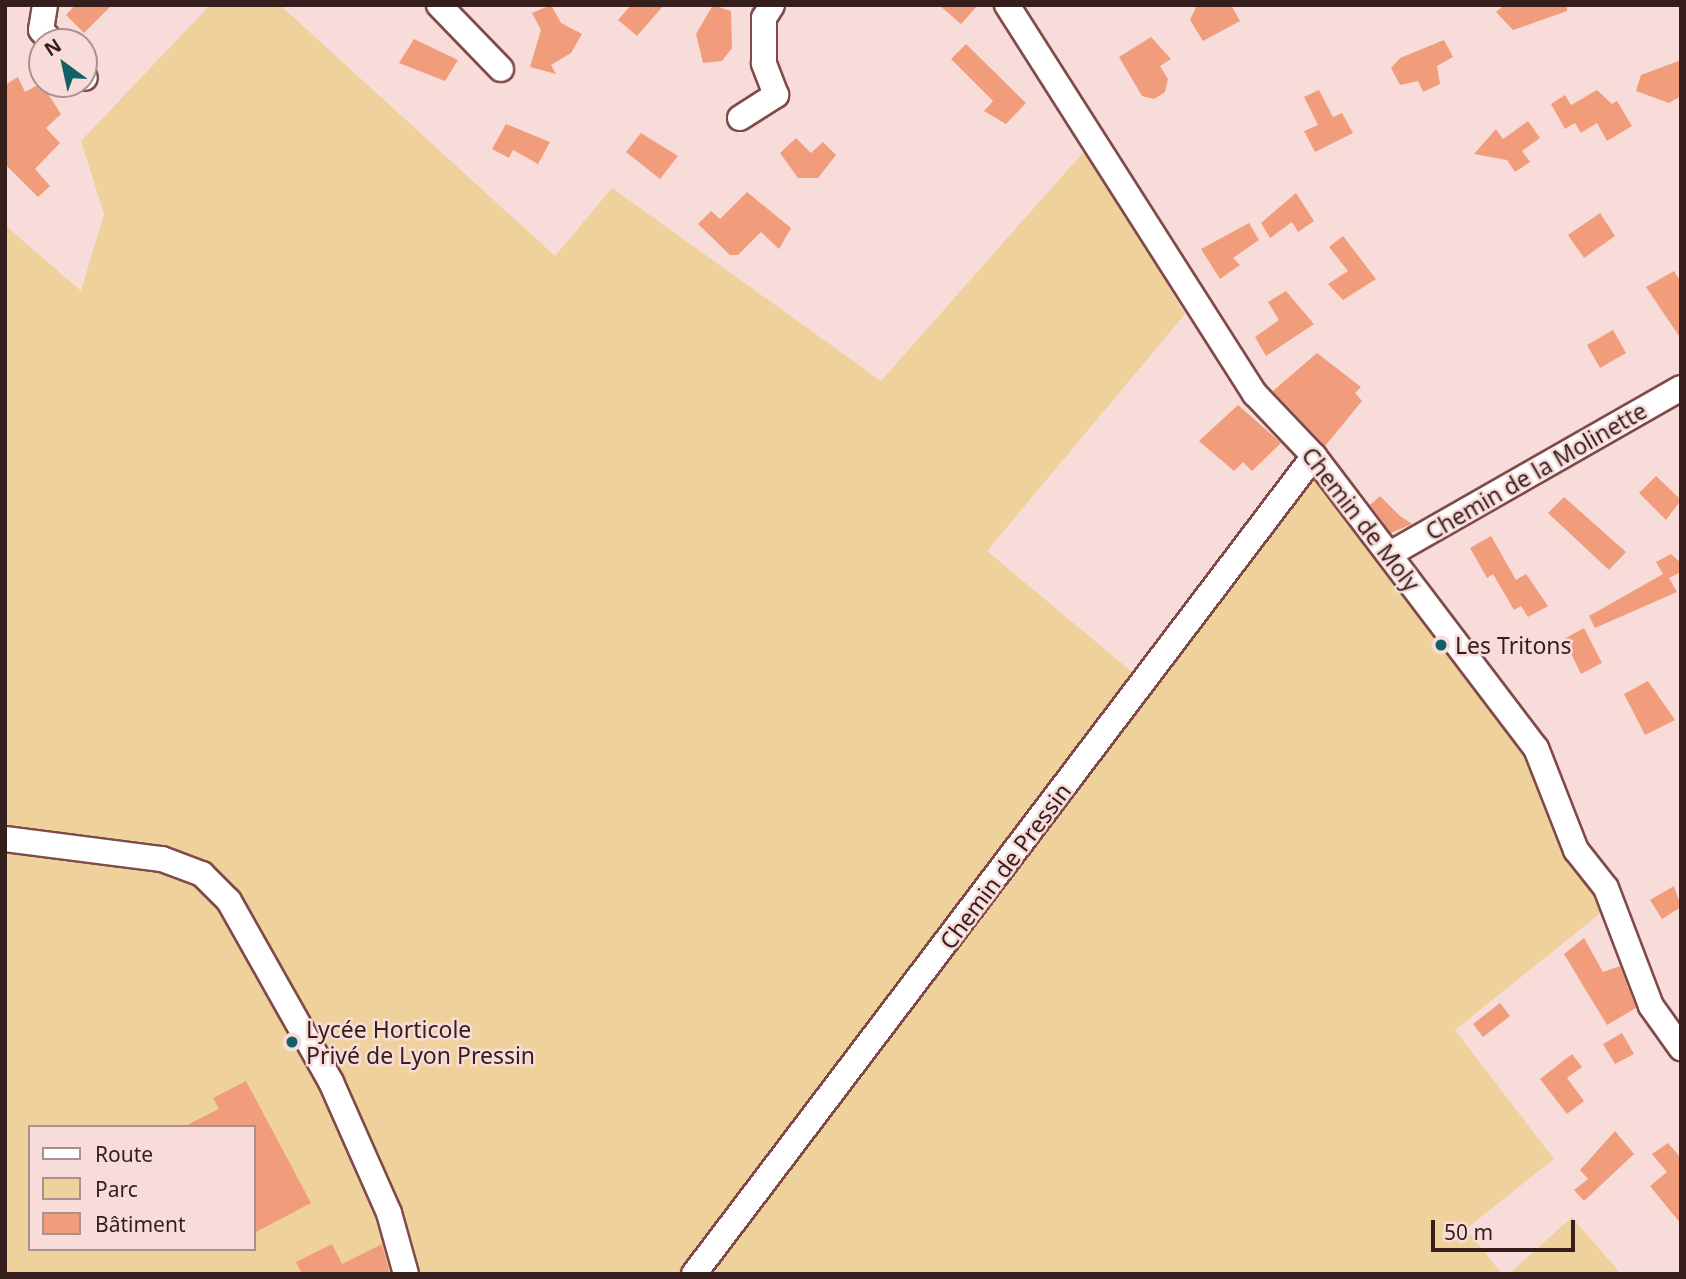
<!DOCTYPE html>
<html>
<head>
<meta charset="utf-8">
<style>
	body { margin:0 }
	#map { position:relative; width:1686px; height:1279px; overflow:hidden; background:#f7dcda; font-family:"Noto Sans",sans-serif }
	div>[style] { position:absolute }
	.green>* { inset:0; background:#efd19b }
	.building>* { inset:0; background:#f19d7c }
	.roads { filter:drop-shadow(2px 0 #814a48) drop-shadow(-2px 0 #814a48) drop-shadow(0 2px #814a48) drop-shadow(0 -2px #814a48) }
	.minor>* { height:24px; margin:-12px; padding:0 12px; transform-origin:12px; border-radius:12px; background:#fff }
	.dots>* { width:19px; height:19px; translate:-50% -50%; box-sizing:border-box; border:4px solid #f7dcda; border-radius:50% }
	span { translate:-50% -50%; white-space:nowrap; text-align:center; line-height:1.15; -webkit-text-stroke:5px #f7dcda; paint-order:stroke }
	.street-label { font-size:23px; color:#361e1d }
	.poi-label { font-size:23px; color:#361e1d }
	.left { translate:0 -50%; text-align:left }
	.frame { position:absolute; inset:0; border:7px solid #361e1d; pointer-events:none }
	.legend { position:absolute; left:28px; top:1125px; width:228px; height:126px; box-sizing:border-box; background:#f7dcda; border:2px solid #aa908e; margin:0; padding:9px 12px; list-style:none; font-size:21px; color:#361e1d }
	.legend li { display:flex; align-items:center; gap:14px; height:35px }
	.legend b { width:35px; border:2px solid #aa908e }
	.north { position:absolute; left:28px; top:28px; width:70px; height:70px; box-sizing:border-box; background:#f7dcda; border:2px solid #aa908e; border-radius:50%; rotate:327deg; font-size:19px; font-weight:700; line-height:28px; text-align:center; color:#361e1d }
	.north::after { content:''; display:block; margin:auto; width:24px; height:32px; background:#116167; clip-path:polygon(50% 0,100% 100%,50% 72%,0 100%) }
	.scale { position:absolute; left:1431px; top:1220px; width:144px; height:32px; box-sizing:border-box; border:4px solid #361e1d; border-top:0; padding-left:9px; font-size:21px; line-height:24px; white-space:nowrap; color:#361e1d; -webkit-text-stroke:5px #f7dcda; paint-order:stroke }
</style>
</head>
<body>
<div id="map">
	<div class="green">
		<div style="clip-path:polygon(evenodd,210px 5px,280px 5px,555px 256px,612px 188px,881px 381px,1086px 149px,1185px 314px,987px 551px,1149px 686px,1315px 471px,1543px 771px,1602px 912px,1455px 1030px,1554px 1159px,1466px 1229px,1502px 1274px,5px 1274px,5px 225px,81px 291px,104px 214px,81px 141px,210px 5px,30px 1127px,254px 1127px,254px 1249px,30px 1249px,30px 1127px)"></div>
		<div style="clip-path:polygon(1572px 1217px,1621px 1274px,1509px 1274px)"></div>
	</div>
	<div class="building">
		<div style="clip-path:polygon(75px 5px,112px 5px,84px 33px,66px 15px)"></div>
		<div style="clip-path:polygon(551px 5px,561px 23px,582px 34px,571px 53px,551px 65px,556px 74px,530px 67px,541px 30px,532px 13px)"></div>
		<div style="clip-path:polygon(631px 5px,664px 5px,637px 36px,618px 20px)"></div>
		<div style="clip-path:polygon(713px 5px,731px 11px,732px 48px,722px 61px,703px 63px,696px 34px)"></div>
		<div style="clip-path:polygon(939px 5px,978px 5px,961px 24px)"></div>
		<div style="clip-path:polygon(1197px 5px,1231px 5px,1240px 21px,1203px 41px,1190px 20px)"></div>
		<div style="clip-path:polygon(1504px 5px,1567px 5px,1567px 11px,1513px 30px,1496px 12px)"></div>
		<div style="clip-path:polygon(1151px 37px,1171px 59px,1160px 66px,1168px 79px,1165px 92px,1154px 99px,1142px 96px,1119px 57px)"></div>
		<div style="clip-path:polygon(414px 39px,458px 60px,445px 81px,399px 63px)"></div>
		<div style="clip-path:polygon(1444px 40px,1453px 57px,1437px 66px,1440px 84px,1423px 92px,1418px 81px,1400px 85px,1391px 68px,1400px 58px)"></div>
		<div style="clip-path:polygon(966px 44px,1026px 103px,1006px 124px,984px 111px,993px 101px,951px 59px)"></div>
		<div style="clip-path:polygon(1681px 60px,1681px 96px,1669px 103px,1636px 91px,1641px 75px)"></div>
		<div style="clip-path:polygon(18px 77px,25px 92px,41px 83px,61px 114px,46px 128px,60px 143px,35px 169px,50px 186px,38px 197px,5px 164px,5px 85px)"></div>
		<div style="clip-path:polygon(1319px 90px,1333px 117px,1342px 113px,1353px 133px,1315px 152px,1304px 131px,1318px 125px,1304px 97px)"></div>
		<div style="clip-path:polygon(1597px 90px,1612px 104px,1617px 101px,1632px 126px,1607px 141px,1597px 123px,1581px 133px,1575px 123px,1565px 129px,1551px 104px,1565px 95px,1571px 105px)"></div>
		<div style="clip-path:polygon(1528px 121px,1540px 138px,1522px 151px,1530px 162px,1515px 172px,1507px 160px,1474px 154px,1496px 129px,1503px 139px)"></div>
		<div style="clip-path:polygon(506px 124px,550px 142px,538px 164px,513px 150px,509px 158px,492px 149px)"></div>
		<div style="clip-path:polygon(641px 133px,678px 156px,660px 179px,626px 152px)"></div>
		<div style="clip-path:polygon(796px 138px,811px 153px,823px 142px,836px 155px,818px 178px,798px 178px,780px 153px)"></div>
		<div style="clip-path:polygon(747px 192px,791px 228px,779px 249px,761px 232px,738px 255px,730px 255px,698px 224px,711px 211px,720px 219px)"></div>
		<div style="clip-path:polygon(1296px 193px,1314px 221px,1298px 232px,1292px 222px,1270px 238px,1261px 223px)"></div>
		<div style="clip-path:polygon(1600px 213px,1615px 236px,1584px 258px,1568px 235px)"></div>
		<div style="clip-path:polygon(1249px 223px,1259px 240px,1233px 258px,1240px 265px,1220px 279px,1201px 249px)"></div>
		<div style="clip-path:polygon(1343px 236px,1376px 279px,1343px 300px,1328px 284px,1348px 271px,1329px 247px)"></div>
		<div style="clip-path:polygon(1674px 271px,1681px 282px,1681px 339px,1646px 287px)"></div>
		<div style="clip-path:polygon(1286px 291px,1314px 324px,1266px 356px,1255px 337px,1279px 320px,1268px 302px)"></div>
		<div style="clip-path:polygon(1613px 330px,1626px 353px,1600px 368px,1587px 345px)"></div>
		<div style="clip-path:polygon(1317px 353px,1361px 387px,1355px 393px,1362px 401px,1325px 446px,1273px 391px)"></div>
		<div style="clip-path:polygon(1238px 405px,1281px 443px,1252px 471px,1243px 462px,1234px 471px,1199px 441px)"></div>
		<div style="clip-path:polygon(1656px 476px,1681px 500px,1666px 520px,1639px 493px)"></div>
		<div style="clip-path:polygon(1380px 496px,1400px 516px,1412px 524px,1391px 533px,1370px 505px)"></div>
		<div style="clip-path:polygon(1564px 497px,1626px 552px,1609px 570px,1548px 513px)"></div>
		<div style="clip-path:polygon(1491px 536px,1516px 580px,1526px 574px,1548px 606px,1528px 617px,1521px 606px,1514px 610px,1493px 574px,1487px 578px,1470px 548px)"></div>
		<div style="clip-path:polygon(1671px 554px,1681px 563px,1681px 572px,1669px 578px,1677px 592px,1595px 628px,1589px 616px,1663px 574px,1656px 562px)"></div>
		<div style="clip-path:polygon(1584px 628px,1602px 663px,1581px 674px,1564px 639px)"></div>
		<div style="clip-path:polygon(1648px 681px,1675px 720px,1645px 735px,1624px 694px)"></div>
		<div style="clip-path:polygon(1674px 886px,1681px 907px,1662px 919px,1650px 900px)"></div>
		<div style="clip-path:polygon(1584px 938px,1603px 972px,1620px 966px,1636px 1008px,1607px 1025px,1564px 954px)"></div>
		<div style="clip-path:polygon(1500px 1003px,1510px 1016px,1483px 1037px,1473px 1024px)"></div>
		<div style="clip-path:polygon(1622px 1033px,1634px 1054px,1615px 1064px,1603px 1044px)"></div>
		<div style="clip-path:polygon(1572px 1054px,1582px 1067px,1567px 1078px,1584px 1101px,1567px 1114px,1540px 1079px)"></div>
		<div style="clip-path:polygon(246px 1081px,311px 1203px,254px 1233px,254px 1127px,183px 1127px,219px 1109px,213px 1098px)"></div>
		<div style="clip-path:polygon(1615px 1131px,1634px 1154px,1584px 1201px,1574px 1190px,1588px 1179px,1580px 1170px)"></div>
		<div style="clip-path:polygon(1668px 1143px,1681px 1158px,1681px 1224px,1650px 1186px,1667px 1172px,1652px 1154px)"></div>
		<div style="clip-path:polygon(332px 1244px,342px 1264px,382px 1244px,390px 1274px,302px 1274px,296px 1262px)"></div>
	</div>
	<div class="roads">
		<div class="minor">
			<div style="left:45px;top:5px;width:25px;rotate:99deg"></div>
			<div style="left:41px;top:30px;width:16px;rotate:47deg"></div>
			<div style="left:439px;top:5px;width:89px;rotate:45.9deg"></div>
			<div style="left:1007px;top:5px;width:461px;rotate:57.5deg"></div>
			<div style="left:1255px;top:394px;width:86px;rotate:46.4deg"></div>
			<div style="left:1314px;top:456px;width:367px;rotate:52.8deg"></div>
			<div style="left:1536px;top:748px;width:110px;rotate:68.6deg"></div>
			<div style="left:1576px;top:850px;width:48px;rotate:51.7deg"></div>
			<div style="left:1606px;top:888px;width:126px;rotate:69.1deg"></div>
			<div style="left:1651px;top:1006px;width:52px;rotate:54.5deg"></div>
			<div style="left:84px;top:77px;width:1px;rotate:45deg"></div>
			<div style="left:740px;top:118px;width:43px;rotate:-32.6deg"></div>
			<div style="left:776px;top:95px;width:34px;rotate:-111deg"></div>
			<div style="left:764px;top:63px;width:45px;rotate:-90deg"></div>
			<div style="left:764px;top:18px;width:15px;rotate:-58deg"></div>
			<div style="left:1390px;top:554px;width:335px;rotate:-29.7deg"></div>
			<div style="left:5px;top:839px;width:158px;rotate:7.3deg"></div>
			<div style="left:162px;top:859px;width:43px;rotate:20.6deg"></div>
			<div style="left:202px;top:874px;width:38px;rotate:45deg"></div>
			<div style="left:229px;top:901px;width:208px;rotate:60.6deg"></div>
			<div style="left:331px;top:1082px;width:143px;rotate:66.1deg"></div>
			<div style="left:389px;top:1213px;width:63px;rotate:74.4deg"></div>
			<div style="left:694px;top:1274px;width:1026px;rotate:-52.84deg"></div>
		</div>
	</div>
	<div class="dots">
		<div style="left:1441px;top:645px;background:#116167"></div>
		<div style="left:292px;top:1042px;background:#116167"></div>
	</div>
	<div class="street-label">
		<span style="left:1536px;top:471px;rotate:-30deg">Chemin de la Molinette</span>
		<span style="left:1361px;top:519px;rotate:52deg">Chemin de Moly</span>
		<span style="left:1005px;top:866px;rotate:-53deg">Chemin de Pressin</span>
	</div>
	<div class="poi-label">
		<span class="left" style="left:1455px;top:645px">Les Tritons</span>
		<span class="left" style="left:306px;top:1042px">Lycée Horticole<br>Privé de Lyon Pressin</span>
	</div>
	<div class="frame"></div>
	<ul class="legend">
	<li><b style="height:9px;background:#fff"></b>Route</li>
	<li><b style="height:19px;background:#efd19b"></b>Parc</li>
	<li><b style="height:19px;background:#f19d7c"></b>Bâtiment</li>
	</ul>
	<div class="north">N</div>
	<div class="scale">50 m</div>
</div>
</body>
</html>
